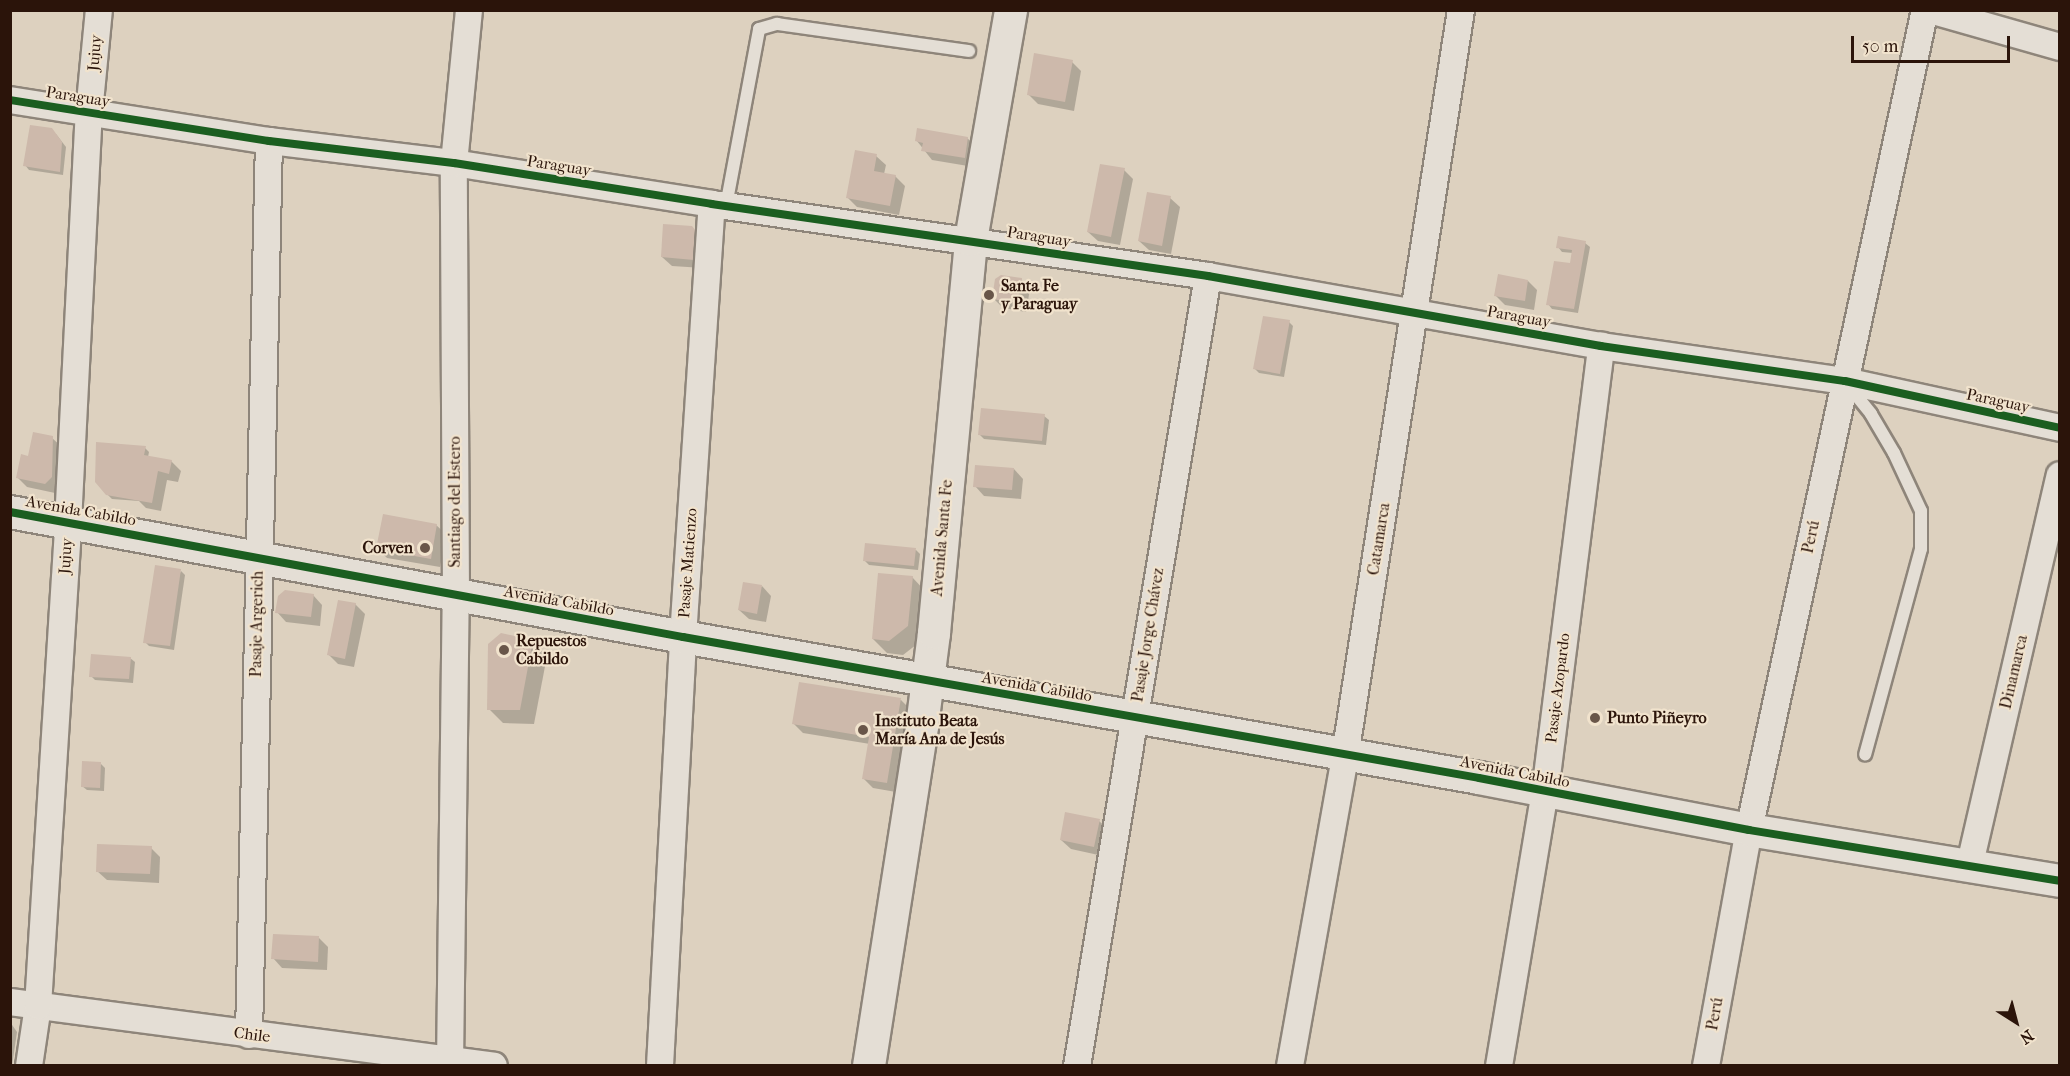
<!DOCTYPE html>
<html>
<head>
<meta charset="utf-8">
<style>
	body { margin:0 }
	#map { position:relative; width:2070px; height:1076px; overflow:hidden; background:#ddd1bf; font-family:"IM FELL French Canon",serif }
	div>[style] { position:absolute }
	.shadow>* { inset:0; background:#0003 }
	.building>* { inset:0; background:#cdb9ab }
	.roads { filter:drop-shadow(2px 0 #8e857a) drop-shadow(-2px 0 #8e857a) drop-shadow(0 2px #8e857a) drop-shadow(0 -2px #8e857a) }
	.service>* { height:12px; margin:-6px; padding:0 6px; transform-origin:6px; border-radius:6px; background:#e4ded5 }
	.minor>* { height:26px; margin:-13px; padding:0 13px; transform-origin:13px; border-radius:13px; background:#e4ded5 }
	.tertiary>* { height:32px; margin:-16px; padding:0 16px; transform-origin:16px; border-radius:16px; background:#e4ded5 }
	.cycleway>* { height:8px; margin:-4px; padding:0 4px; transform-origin:4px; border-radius:4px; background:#1b5e20 }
	.dots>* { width:16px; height:16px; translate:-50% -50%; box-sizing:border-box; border:3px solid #f1e3cd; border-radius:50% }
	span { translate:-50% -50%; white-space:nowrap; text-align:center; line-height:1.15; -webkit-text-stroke:4.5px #f1e3cd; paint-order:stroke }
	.street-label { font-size:16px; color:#2b140a }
	.poi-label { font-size:16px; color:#2b140a; font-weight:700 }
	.left { translate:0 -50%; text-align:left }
	.right { translate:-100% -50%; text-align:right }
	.frame { position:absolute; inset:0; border:12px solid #2b140a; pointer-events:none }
	.north { position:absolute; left:1986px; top:992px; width:60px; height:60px; -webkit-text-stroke:4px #f1e3cd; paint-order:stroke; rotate:144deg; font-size:16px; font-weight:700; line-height:24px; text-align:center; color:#2b140a }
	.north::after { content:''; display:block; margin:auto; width:21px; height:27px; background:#2b140a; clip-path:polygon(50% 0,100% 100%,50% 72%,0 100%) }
	.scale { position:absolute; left:1851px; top:36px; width:159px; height:27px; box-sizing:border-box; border:3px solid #2b140a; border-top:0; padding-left:8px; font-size:18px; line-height:21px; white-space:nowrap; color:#2b140a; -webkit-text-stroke:4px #f1e3cd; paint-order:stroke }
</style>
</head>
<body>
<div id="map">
	<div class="shadow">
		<div style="clip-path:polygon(1072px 62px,1081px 71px,1074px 111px,1038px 104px,1028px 94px)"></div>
		<div style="clip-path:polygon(56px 134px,66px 147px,63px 175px,29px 170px,25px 165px)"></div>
		<div style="clip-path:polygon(967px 138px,977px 147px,974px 167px,932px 160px,917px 141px)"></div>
		<div style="clip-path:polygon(876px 156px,886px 165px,884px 174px,895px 176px,905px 186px,899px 215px,857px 207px,848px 198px)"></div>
		<div style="clip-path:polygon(1124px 170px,1133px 179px,1120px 245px,1098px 241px,1088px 232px)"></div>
		<div style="clip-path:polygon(1170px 198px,1180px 207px,1171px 254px,1149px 250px,1139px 241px)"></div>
		<div style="clip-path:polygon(691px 227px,701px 237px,703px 268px,672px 266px,662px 257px)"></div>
		<div style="clip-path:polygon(1585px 243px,1590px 247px,1578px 313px,1552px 309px,1548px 304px,1571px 265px,1573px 253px,1562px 252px,1558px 247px)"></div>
		<div style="clip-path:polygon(1021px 279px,1030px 289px,1026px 312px,1003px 308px,994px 299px)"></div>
		<div style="clip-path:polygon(1528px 281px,1537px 290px,1534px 310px,1505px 305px,1496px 296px)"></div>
		<div style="clip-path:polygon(1289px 322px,1293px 326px,1284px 377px,1259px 373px,1255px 369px)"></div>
		<div style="clip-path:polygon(1044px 416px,1049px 420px,1046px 445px,984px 439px,979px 434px)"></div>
		<div style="clip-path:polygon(52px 438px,62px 447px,61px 486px,55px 493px,27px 487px,18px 478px,30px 457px)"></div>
		<div style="clip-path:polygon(145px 448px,149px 452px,148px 457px,171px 461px,181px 471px,178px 482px,167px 480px,161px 511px,146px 508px,139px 501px,112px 499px,107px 494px)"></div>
		<div style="clip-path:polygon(1014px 469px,1023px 479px,1021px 499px,984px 496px,975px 486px)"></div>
		<div style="clip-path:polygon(436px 525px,446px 534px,440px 567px,387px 558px,378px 549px)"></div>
		<div style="clip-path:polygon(916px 550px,920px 554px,918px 570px,869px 565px,865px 561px)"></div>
		<div style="clip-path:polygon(181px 571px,185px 575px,174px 650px,149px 646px,145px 642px)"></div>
		<div style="clip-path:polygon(912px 577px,926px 592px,921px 641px,903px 655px,887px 653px,873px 639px)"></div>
		<div style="clip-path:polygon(762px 586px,771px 596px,766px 622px,749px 619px,739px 610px)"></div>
		<div style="clip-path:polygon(313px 595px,322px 605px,320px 626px,286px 622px,277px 612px)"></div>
		<div style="clip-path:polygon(355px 604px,365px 614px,354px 667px,338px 664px,329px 655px)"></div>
		<div style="clip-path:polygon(532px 642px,547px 656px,534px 724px,503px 723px,489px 709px)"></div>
		<div style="clip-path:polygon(130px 658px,135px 662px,133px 683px,95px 680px,91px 676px)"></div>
		<div style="clip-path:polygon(901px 700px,910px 709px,896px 792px,873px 788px,864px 779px,870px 744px,803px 733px,794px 724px)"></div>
		<div style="clip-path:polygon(101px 764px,105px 768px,104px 791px,87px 790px,82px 786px)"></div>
		<div style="clip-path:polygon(1099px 821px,1109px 830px,1103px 856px,1071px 849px,1061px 840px)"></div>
		<div style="clip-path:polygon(151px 848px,160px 857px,159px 883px,107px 880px,97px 871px)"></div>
		<div style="clip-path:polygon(319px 938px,328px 947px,327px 970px,282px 968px,273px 958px)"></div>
		<div style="clip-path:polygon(10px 1022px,17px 1032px,12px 1066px,10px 1066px)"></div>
	</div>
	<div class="building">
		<div style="clip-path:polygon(1034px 53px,1073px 60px,1065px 102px,1027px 95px)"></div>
		<div style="clip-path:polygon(30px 125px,52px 128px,62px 142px,60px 172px,23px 166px)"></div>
		<div style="clip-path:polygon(917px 128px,968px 137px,965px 158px,921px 151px,923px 143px,915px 141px)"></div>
		<div style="clip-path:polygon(855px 150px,877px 154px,874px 171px,896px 175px,890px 206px,846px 198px)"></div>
		<div style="clip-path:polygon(1100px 164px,1125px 168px,1111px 237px,1087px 232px)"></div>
		<div style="clip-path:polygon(1147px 192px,1171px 196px,1162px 246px,1138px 241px)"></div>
		<div style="clip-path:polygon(663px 224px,692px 226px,696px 231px,694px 260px,661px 257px)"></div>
		<div style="clip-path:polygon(1558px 236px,1586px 241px,1574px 309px,1546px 305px,1554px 261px,1570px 263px,1572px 250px,1556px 248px)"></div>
		<div style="clip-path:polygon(1498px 274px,1528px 280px,1525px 301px,1494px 296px)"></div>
		<div style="clip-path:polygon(1001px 275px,1022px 278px,1017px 303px,992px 299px,995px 279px)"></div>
		<div style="clip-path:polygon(1263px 316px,1290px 320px,1280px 374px,1253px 369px)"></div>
		<div style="clip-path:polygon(981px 408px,1045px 414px,1042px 441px,978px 435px)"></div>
		<div style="clip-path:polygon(33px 432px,53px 436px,52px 477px,45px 484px,16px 478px,21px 454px,28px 456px)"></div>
		<div style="clip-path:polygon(96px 442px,146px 446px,144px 455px,172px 460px,169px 474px,158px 471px,152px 503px,106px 495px,95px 482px)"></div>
		<div style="clip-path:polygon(975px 465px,1014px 468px,1012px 490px,973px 487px)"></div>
		<div style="clip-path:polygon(383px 514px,437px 524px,431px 559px,376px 549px)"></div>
		<div style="clip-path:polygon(865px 543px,916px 548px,914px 566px,863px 561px)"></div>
		<div style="clip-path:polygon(155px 565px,181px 569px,170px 646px,143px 643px)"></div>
		<div style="clip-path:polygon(878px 573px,913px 576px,908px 626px,889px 641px,872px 639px)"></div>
		<div style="clip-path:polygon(743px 582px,762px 585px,757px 614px,738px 610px)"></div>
		<div style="clip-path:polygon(285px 590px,314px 594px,311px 617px,275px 613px,278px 596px)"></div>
		<div style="clip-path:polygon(338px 600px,356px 603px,345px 659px,327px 655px)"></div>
		<div style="clip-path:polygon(501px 633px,533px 640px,520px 710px,487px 710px,488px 644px)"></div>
		<div style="clip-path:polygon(91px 654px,131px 657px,129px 679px,89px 677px)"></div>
		<div style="clip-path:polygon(799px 682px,901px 698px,887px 783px,862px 779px,869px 737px,792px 724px)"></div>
		<div style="clip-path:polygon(82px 761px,101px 762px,100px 788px,81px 787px)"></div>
		<div style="clip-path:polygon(1065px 812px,1100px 819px,1094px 847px,1060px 840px)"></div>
		<div style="clip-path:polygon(97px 844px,152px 846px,150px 874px,96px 872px)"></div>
		<div style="clip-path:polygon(273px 934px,319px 936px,318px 962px,271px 959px)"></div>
	</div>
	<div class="roads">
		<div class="service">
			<div style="left:726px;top:206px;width:180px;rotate:-79.4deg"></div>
			<div style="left:759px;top:29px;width:19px;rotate:-16deg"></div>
			<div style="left:777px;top:24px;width:194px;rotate:8deg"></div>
			<div style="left:1847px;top:384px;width:38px;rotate:51deg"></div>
			<div style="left:1871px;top:414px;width:45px;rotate:59.5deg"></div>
			<div style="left:1894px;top:453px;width:64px;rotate:65deg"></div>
			<div style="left:1921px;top:511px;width:38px;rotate:90deg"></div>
			<div style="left:1921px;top:549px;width:213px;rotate:105.2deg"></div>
		</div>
		<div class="minor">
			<div style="left:1930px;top:10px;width:135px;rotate:15.9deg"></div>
			<div style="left:10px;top:100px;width:262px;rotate:9deg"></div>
			<div style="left:269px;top:141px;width:186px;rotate:6.8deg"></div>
			<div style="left:454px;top:163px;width:261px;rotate:9deg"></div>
			<div style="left:712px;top:204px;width:501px;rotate:8.26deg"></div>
			<div style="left:1208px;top:276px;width:399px;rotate:10.1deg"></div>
			<div style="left:1601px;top:346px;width:246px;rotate:8.2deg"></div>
			<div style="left:1845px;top:381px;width:220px;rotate:12.3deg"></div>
			<div style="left:1969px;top:868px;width:403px;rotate:-77deg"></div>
			<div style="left:10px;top:1002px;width:488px;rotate:7.5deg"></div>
			<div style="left:249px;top:1035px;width:894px;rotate:-88.72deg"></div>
			<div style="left:29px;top:1066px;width:61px;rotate:-81.5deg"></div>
			<div style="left:38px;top:1006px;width:484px;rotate:-86.4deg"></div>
			<div style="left:68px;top:523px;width:411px;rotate:-87.1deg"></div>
			<div style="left:89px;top:113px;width:103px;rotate:-84.5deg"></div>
			<div style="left:450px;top:1066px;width:470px;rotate:-89.3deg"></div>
			<div style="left:456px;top:596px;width:433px;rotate:-90.3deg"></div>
			<div style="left:454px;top:163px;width:154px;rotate:-84.4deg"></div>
			<div style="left:660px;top:1066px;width:430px;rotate:-86.9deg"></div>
			<div style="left:683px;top:637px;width:434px;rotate:-86.2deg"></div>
			<div style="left:1077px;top:1066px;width:801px;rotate:-80.58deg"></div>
			<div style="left:1290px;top:1066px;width:315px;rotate:-79.9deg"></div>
			<div style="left:1345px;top:756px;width:755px;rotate:-81.16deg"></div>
			<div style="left:1499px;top:1066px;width:278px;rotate:-80.5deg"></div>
			<div style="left:1545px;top:792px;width:450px;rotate:-82.8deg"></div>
			<div style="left:1706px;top:1066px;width:240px;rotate:-79.7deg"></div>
			<div style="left:1749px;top:830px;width:839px;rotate:-77.89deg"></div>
		</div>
		<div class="tertiary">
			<div style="left:10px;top:512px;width:685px;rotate:10.52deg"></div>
			<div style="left:683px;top:637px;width:808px;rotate:10.04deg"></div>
			<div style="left:1479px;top:778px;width:275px;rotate:10.9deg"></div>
			<div style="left:1749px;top:830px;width:315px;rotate:9.3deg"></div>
			<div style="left:869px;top:1066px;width:344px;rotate:-81.1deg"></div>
			<div style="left:922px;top:726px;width:94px;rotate:-82.6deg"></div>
			<div style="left:934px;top:633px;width:395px;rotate:-84.6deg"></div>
			<div style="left:971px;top:240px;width:233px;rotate:-80.1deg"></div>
		</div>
	</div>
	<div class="cycleway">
		<div style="left:10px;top:100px;width:262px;rotate:9deg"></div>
		<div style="left:269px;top:141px;width:186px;rotate:6.8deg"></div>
		<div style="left:454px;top:163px;width:261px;rotate:9deg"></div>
		<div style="left:712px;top:204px;width:501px;rotate:8.26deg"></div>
		<div style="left:1208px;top:276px;width:399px;rotate:10.1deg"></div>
		<div style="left:1601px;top:346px;width:246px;rotate:8.2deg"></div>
		<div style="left:1845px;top:381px;width:220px;rotate:12.3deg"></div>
		<div style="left:10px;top:512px;width:685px;rotate:10.52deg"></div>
		<div style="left:683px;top:637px;width:808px;rotate:10.04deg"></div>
		<div style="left:1479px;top:778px;width:275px;rotate:10.9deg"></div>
		<div style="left:1749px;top:830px;width:315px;rotate:9.3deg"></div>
	</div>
	<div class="dots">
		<div style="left:989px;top:295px;background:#695649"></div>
		<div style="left:425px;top:548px;background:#695649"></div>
		<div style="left:504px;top:650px;background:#695649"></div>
		<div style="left:1595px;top:718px;background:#695649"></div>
		<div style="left:863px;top:730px;background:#695649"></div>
	</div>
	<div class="street-label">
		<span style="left:95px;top:53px;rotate:-85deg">Jujuy</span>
		<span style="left:78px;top:97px;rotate:9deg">Paraguay</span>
		<span style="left:559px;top:166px;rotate:9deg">Paraguay</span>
		<span style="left:1039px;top:237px;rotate:9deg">Paraguay</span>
		<span style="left:1519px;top:317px;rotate:10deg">Paraguay</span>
		<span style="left:1998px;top:401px;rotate:12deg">Paraguay</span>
		<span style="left:455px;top:502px;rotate:-90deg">Santiago del Estero</span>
		<span style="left:81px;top:511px;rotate:10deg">Avenida Cabildo</span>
		<span style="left:1811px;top:537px;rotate:-78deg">Perú</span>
		<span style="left:942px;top:538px;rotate:-85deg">Avenida Santa Fe</span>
		<span style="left:1379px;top:539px;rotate:-81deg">Catamarca</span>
		<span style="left:66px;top:556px;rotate:-86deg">Jujuy</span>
		<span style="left:688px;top:563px;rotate:-86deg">Pasaje Matienzo</span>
		<span style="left:559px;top:601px;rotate:10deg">Avenida Cabildo</span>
		<span style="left:257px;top:624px;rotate:-89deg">Pasaje Argerich</span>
		<span style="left:1148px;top:635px;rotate:-81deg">Pasaje Jorge Chávez</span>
		<span style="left:2014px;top:672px;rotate:-77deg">Dinamarca</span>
		<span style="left:1037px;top:687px;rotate:10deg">Avenida Cabildo</span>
		<span style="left:1558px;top:688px;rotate:-83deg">Pasaje Azopardo</span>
		<span style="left:1515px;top:772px;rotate:11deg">Avenida Cabildo</span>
		<span style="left:1715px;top:1014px;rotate:-80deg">Perú</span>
		<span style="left:252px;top:1035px;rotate:7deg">Chile</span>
	</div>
	<div class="poi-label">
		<span class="left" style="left:1001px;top:295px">Santa Fe<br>y Paraguay</span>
		<span class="right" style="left:413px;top:548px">Corven</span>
		<span class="left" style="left:516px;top:650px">Repuestos<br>Cabildo</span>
		<span class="left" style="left:1607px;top:718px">Punto Piñeyro</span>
		<span class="left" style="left:875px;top:730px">Instituto Beata<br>María Ana de Jesús</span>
	</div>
	<div class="frame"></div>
	<div class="north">N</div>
	<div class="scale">50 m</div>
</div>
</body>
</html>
